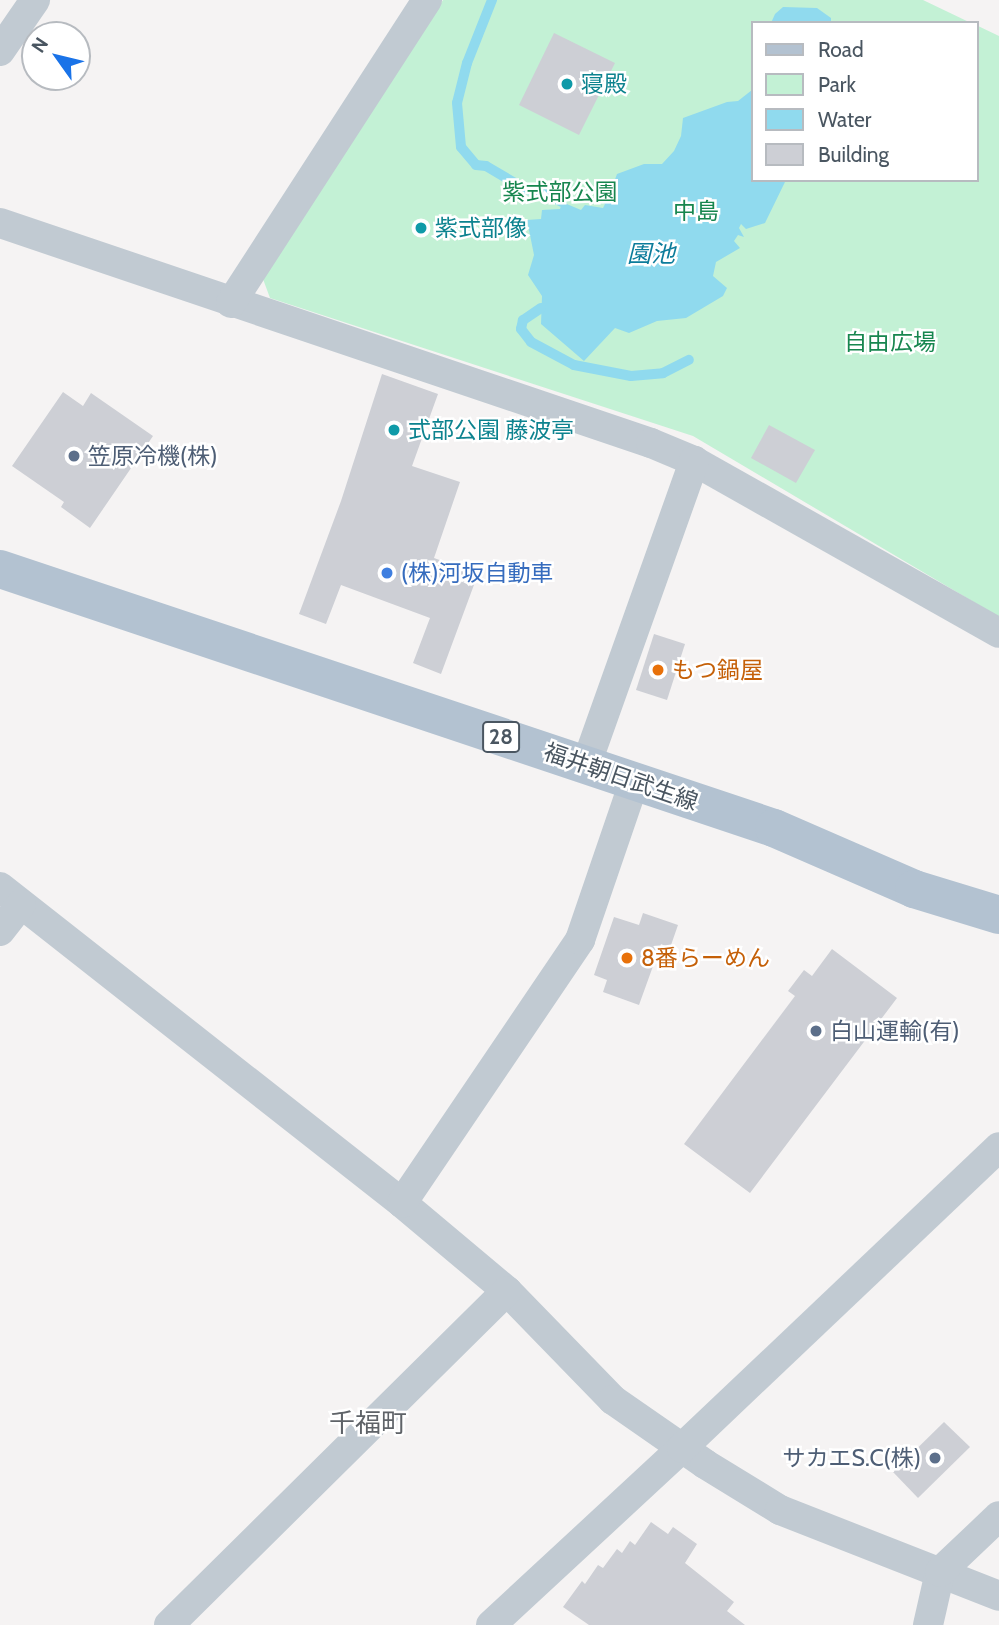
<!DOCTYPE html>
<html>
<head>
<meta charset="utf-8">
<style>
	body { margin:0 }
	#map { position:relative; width:999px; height:1625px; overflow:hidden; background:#f5f3f3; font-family:Cabin,"Noto Sans JP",sans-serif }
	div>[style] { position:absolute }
	.green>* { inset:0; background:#c3f1d5 }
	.water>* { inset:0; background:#90daee }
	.stream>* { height:10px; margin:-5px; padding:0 5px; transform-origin:5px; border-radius:5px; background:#90daee }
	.building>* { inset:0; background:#cdcfd5 }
	.minor>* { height:30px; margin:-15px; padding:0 15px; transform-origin:15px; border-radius:15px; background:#c1cad2 }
	.major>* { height:38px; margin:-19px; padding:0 19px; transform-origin:19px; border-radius:19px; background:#b3c2d1 }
	.dots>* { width:19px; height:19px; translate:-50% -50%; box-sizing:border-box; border:4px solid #fff; border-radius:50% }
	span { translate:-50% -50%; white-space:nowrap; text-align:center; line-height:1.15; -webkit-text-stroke:5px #fff; paint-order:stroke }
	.shield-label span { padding:2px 5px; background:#fff; border:2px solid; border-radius:5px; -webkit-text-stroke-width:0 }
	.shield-label { font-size:21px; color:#4a5661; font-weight:700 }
	.culture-label { font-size:23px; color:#0d838f }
	.left { translate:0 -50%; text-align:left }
	.park-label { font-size:23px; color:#17864f }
	.service-label { font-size:23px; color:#4e5e75 }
	.right { translate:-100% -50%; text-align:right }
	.shop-label { font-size:23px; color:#366cbe }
	.food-label { font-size:23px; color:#c56008 }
	.street-label { font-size:23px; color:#4a5661 }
	.water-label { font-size:24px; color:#0c7c9b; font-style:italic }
	.quarter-label { font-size:26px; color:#5f6368 }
	.legend { position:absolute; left:751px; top:21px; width:228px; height:161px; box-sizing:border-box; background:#fff; border:2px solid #b7bbc0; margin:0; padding:9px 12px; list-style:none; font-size:21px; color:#4a5661 }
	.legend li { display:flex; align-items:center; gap:14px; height:35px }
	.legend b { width:35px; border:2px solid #b7bbc0 }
	.north { position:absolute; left:21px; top:21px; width:70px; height:70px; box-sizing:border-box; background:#fff; border:2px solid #b7bbc0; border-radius:50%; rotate:304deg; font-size:19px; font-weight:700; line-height:28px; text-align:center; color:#4a5661 }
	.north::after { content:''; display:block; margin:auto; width:24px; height:32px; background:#1a73e8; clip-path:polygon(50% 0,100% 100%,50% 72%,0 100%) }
</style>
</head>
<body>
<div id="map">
	<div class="green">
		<div style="clip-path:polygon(443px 0,923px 0,971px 23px,752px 23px,752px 180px,976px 180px,976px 25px,999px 36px,999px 617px,693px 436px,270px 298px,263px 279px)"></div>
	</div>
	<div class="water">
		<div style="clip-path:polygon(783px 7px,817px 8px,831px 18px,831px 23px,771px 23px,775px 14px)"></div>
		<div style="clip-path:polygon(752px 90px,752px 180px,785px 182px,765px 223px,746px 229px,741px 224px,739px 228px,744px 237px,738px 235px,734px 241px,740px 248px,716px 262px,713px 276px,727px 288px,723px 296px,686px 318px,657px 321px,629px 333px,615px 328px,584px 361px,541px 324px,542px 296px,528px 275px,534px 255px,527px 220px,541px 219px,542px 210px,560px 209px,562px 202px,581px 210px,585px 205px,603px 208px,605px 204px,600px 201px,613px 185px,617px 174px,644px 164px,662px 164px,674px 151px,681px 136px,683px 118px,727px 102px,738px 101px)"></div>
	</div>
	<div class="stream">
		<div style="left:492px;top:0;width:68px;rotate:111.6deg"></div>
		<div style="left:467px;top:63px;width:41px;rotate:104deg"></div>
		<div style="left:457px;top:103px;width:44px;rotate:84.8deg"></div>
		<div style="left:461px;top:147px;width:23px;rotate:50deg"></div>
		<div style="left:476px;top:165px;width:10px;rotate:6deg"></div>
		<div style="left:486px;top:166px;width:45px;rotate:30.5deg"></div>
		<div style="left:525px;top:189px;width:18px;rotate:9deg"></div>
		<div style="left:543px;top:192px;width:21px;rotate:28deg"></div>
		<div style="left:541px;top:308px;width:22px;rotate:146deg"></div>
		<div style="left:523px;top:320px;width:9px;rotate:103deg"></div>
		<div style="left:521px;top:329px;width:16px;rotate:52deg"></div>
		<div style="left:531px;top:342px;width:49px;rotate:28.1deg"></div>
		<div style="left:574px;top:365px;width:58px;rotate:10.9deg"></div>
		<div style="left:631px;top:376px;width:32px;rotate:-5deg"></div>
		<div style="left:663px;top:373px;width:29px;rotate:-27deg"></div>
	</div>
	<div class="building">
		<div style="clip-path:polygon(554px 33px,615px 63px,579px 135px,519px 105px)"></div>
		<div style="clip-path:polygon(382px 374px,438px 394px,412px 466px,460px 482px,434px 558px,478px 574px,441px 674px,413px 663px,430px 618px,341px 585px,326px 624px,299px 614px,341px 501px)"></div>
		<div style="clip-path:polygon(63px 392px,83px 406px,91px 393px,153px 436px,90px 528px,61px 507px,64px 502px,12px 466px)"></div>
		<div style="clip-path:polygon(769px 425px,815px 450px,796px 483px,751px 458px)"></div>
		<div style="clip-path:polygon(654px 634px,685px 644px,667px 700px,636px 690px)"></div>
		<div style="clip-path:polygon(643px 913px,678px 925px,670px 948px,661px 944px,639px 1005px,603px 992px,607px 980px,594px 975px,614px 917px,639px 925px)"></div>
		<div style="clip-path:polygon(832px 949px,897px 998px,750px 1193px,684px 1144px,795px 996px,788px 991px,804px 970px,812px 976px)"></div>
		<div style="clip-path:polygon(944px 1422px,970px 1447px,918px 1498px,893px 1472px)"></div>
		<div style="clip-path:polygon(651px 1522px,668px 1534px,673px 1527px,697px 1544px,685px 1563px,734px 1602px,727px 1611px,745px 1625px,589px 1625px,563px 1607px,582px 1581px,585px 1584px,598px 1565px,603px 1568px,617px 1549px,622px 1553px,630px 1541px,635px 1545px)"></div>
	</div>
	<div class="minor">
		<div style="left:0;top:51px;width:62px;rotate:-55.5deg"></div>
		<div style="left:0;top:223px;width:687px;rotate:18.67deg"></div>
		<div style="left:651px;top:443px;width:47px;rotate:22.7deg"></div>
		<div style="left:694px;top:461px;width:350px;rotate:29.4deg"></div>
		<div style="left:231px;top:303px;width:361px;rotate:-57.1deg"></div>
		<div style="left:586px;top:765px;width:323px;rotate:-70.4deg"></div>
		<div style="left:0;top:887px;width:511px;rotate:38.17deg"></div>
		<div style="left:402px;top:1203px;width:137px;rotate:40deg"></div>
		<div style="left:507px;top:1291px;width:152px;rotate:45.8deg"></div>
		<div style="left:613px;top:1400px;width:112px;rotate:34.8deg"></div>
		<div style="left:705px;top:1464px;width:88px;rotate:31.5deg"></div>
		<div style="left:780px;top:1510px;width:235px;rotate:21.4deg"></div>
		<div style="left:0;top:931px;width:34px;rotate:-52deg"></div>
		<div style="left:402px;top:1203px;width:318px;rotate:-55.9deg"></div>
		<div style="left:580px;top:940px;width:167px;rotate:-71.1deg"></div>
		<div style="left:169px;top:1625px;width:475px;rotate:-44.7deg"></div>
		<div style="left:491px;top:1625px;width:260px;rotate:-42.8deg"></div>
		<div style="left:682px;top:1448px;width:437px;rotate:-43.5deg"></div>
		<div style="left:928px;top:1625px;width:54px;rotate:-77.2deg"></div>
		<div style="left:940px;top:1572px;width:81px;rotate:-43.5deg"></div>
	</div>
	<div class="major">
		<div style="left:0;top:569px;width:816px;rotate:18.5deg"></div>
		<div style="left:774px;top:828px;width:153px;rotate:23.5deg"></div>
		<div style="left:914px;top:889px;width:89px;rotate:17deg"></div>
	</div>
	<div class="dots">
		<div style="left:567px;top:84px;background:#0f9aa8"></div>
		<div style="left:421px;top:228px;background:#0f9aa8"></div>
		<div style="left:394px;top:430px;background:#0f9aa8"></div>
		<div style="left:74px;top:456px;background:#5c6f8a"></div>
		<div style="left:387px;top:573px;background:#3f7fe0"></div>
		<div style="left:658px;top:670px;background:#e8710a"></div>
		<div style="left:627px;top:958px;background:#e8710a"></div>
		<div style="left:816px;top:1031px;background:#5c6f8a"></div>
		<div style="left:935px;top:1458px;background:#5c6f8a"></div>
	</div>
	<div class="shield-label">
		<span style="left:501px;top:737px">28</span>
	</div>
	<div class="culture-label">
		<span class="left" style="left:581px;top:84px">寝殿</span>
		<span class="left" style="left:435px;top:228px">紫式部像</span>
		<span class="left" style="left:408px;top:430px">式部公園 藤波亭</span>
	</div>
	<div class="park-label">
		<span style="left:560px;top:192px">紫式部公園</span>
		<span style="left:696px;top:211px">中島</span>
		<span style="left:890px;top:342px">自由広場</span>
	</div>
	<div class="service-label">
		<span class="left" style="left:88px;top:456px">笠原冷機(株)</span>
		<span class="left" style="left:830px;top:1031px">白山運輸(有)</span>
		<span class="right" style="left:921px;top:1458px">サカエS.C(株)</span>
	</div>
	<div class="shop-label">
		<span class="left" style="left:401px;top:573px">(株)河坂自動車</span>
	</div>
	<div class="food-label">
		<span class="left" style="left:672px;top:670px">もつ鍋屋</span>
		<span class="left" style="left:641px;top:958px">8番らーめん</span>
	</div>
	<div class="street-label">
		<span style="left:621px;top:777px;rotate:19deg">福井朝日武生線</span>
	</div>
	<div class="water-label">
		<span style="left:651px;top:254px">園池</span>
	</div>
	<div class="quarter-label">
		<span style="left:368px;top:1424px">千福町</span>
	</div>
	<ul class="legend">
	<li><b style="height:9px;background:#b3c2d1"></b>Road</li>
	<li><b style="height:19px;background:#c3f1d5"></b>Park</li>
	<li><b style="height:19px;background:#90daee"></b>Water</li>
	<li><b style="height:19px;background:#cdcfd5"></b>Building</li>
	</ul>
	<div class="north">N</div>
</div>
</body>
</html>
